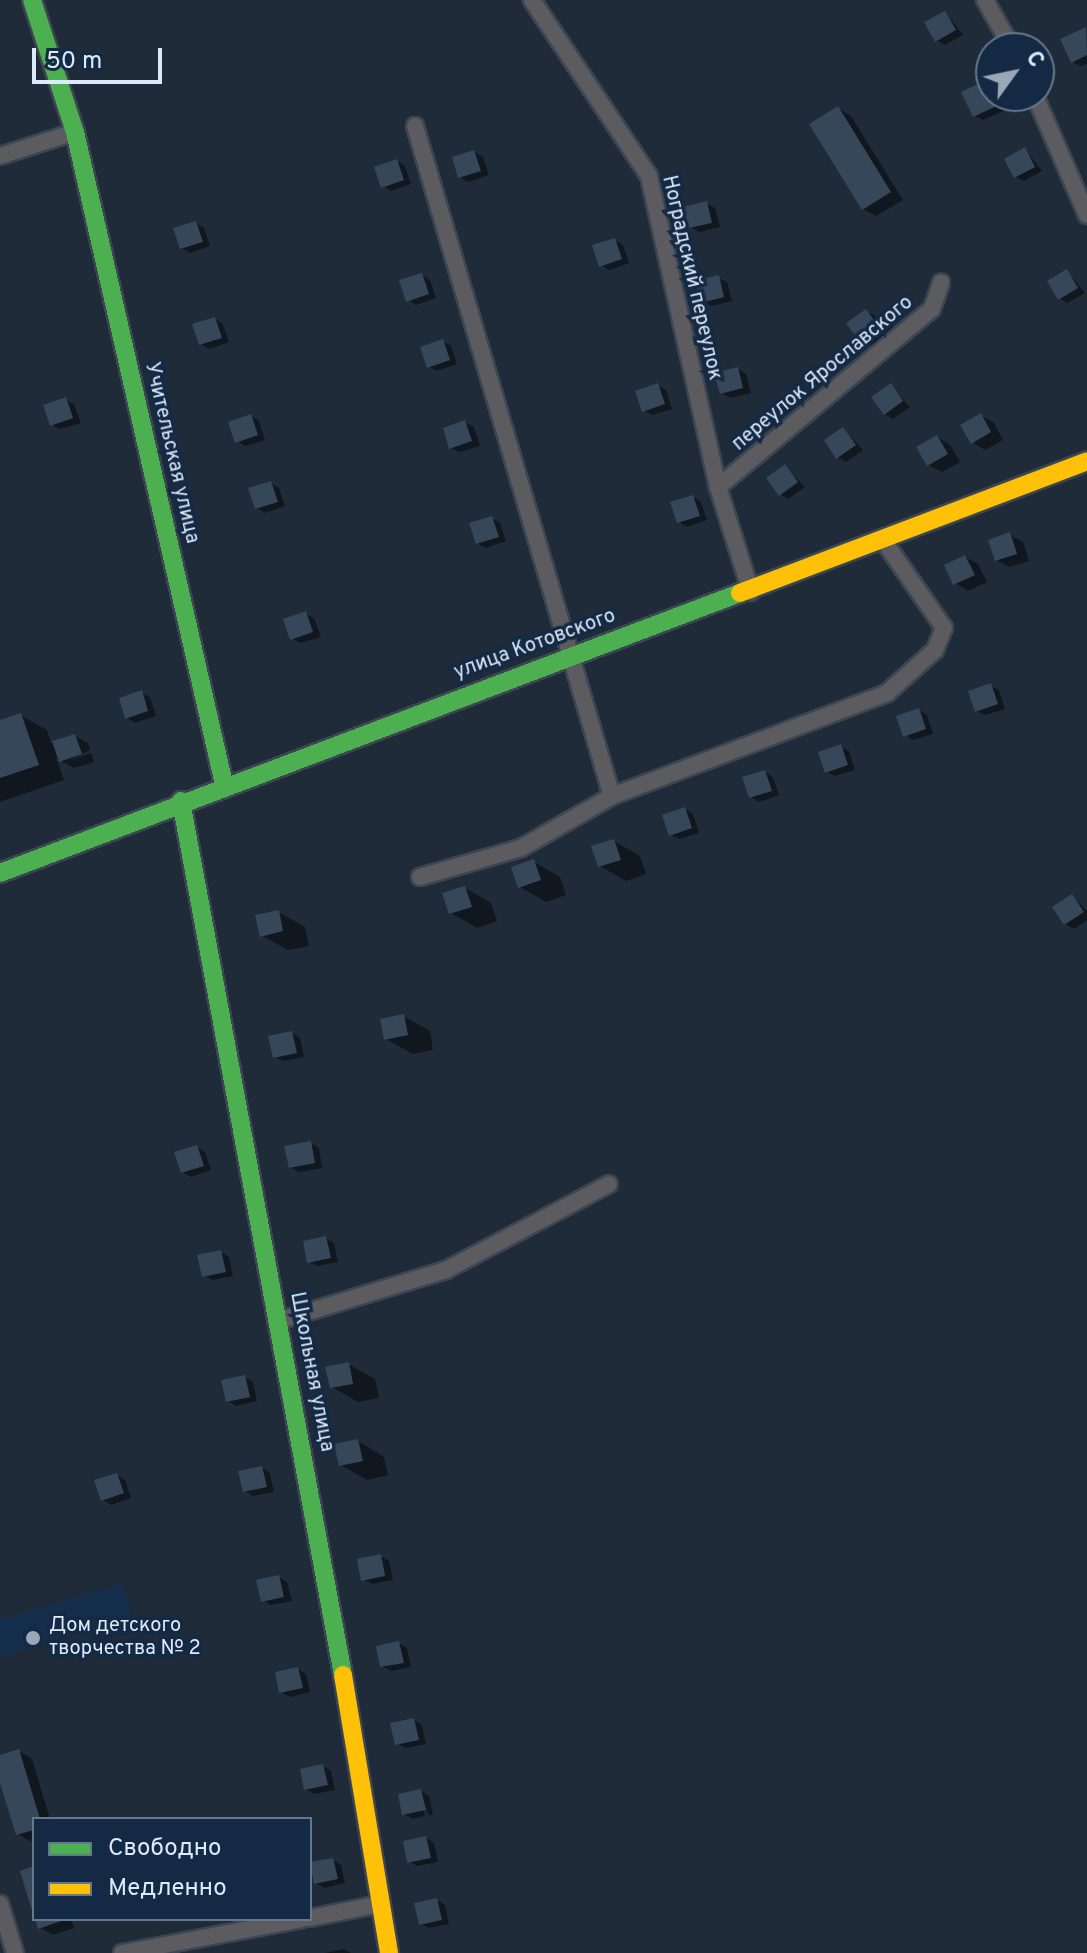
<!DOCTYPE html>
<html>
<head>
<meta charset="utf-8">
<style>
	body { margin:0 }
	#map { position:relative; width:1087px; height:1953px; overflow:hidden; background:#1f2b39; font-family:Overpass,sans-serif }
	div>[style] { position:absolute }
	.built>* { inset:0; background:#152e4c }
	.shadow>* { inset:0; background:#0007 }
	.building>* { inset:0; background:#36475a }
	.roads { filter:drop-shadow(2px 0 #3c4652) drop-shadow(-2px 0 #3c4652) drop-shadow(0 2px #3c4652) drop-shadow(0 -2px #3c4652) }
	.street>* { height:16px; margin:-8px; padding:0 8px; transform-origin:8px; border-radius:8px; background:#5b5b60 }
	.fast>* { height:18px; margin:-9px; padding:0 9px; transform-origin:9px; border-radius:9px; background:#4caf50 }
	.slow>* { height:18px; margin:-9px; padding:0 9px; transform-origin:9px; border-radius:9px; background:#ffc107 }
	.dots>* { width:22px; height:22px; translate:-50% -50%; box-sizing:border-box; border:4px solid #142a44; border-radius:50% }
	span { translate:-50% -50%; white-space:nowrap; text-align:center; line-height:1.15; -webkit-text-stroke:7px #142a44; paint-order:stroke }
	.street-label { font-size:20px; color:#dceafb }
	.poi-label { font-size:20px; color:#dceafb }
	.left { translate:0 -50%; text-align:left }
	.legend { position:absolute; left:32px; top:1817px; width:280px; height:104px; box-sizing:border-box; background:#142a44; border:2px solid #64778d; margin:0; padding:10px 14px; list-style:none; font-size:24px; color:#dceafb }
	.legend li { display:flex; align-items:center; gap:16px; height:40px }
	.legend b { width:40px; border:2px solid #64778d }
	.north { position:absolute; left:975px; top:32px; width:80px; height:80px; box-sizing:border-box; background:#142a44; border:2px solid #64778d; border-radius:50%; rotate:57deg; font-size:22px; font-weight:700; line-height:32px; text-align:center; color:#dceafb }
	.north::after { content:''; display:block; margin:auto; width:28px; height:36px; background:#9aa7b7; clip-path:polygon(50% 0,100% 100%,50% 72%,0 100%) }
	.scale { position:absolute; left:32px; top:48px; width:130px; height:36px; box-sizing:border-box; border:4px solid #dceafb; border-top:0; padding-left:10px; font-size:24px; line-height:28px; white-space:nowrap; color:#dceafb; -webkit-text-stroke:6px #142a44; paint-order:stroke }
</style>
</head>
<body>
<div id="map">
	<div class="built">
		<div style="clip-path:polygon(122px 1584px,133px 1618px,0 1656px,0 1619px)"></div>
	</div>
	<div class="shadow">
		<div style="clip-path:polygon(945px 13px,963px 35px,945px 45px,936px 40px)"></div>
		<div style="clip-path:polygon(1086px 29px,1087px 64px,1081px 66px,1072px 62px)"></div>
		<div style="clip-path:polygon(989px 81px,991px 96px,1002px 96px,1008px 109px,983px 120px,974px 116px)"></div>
		<div style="clip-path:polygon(838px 108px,851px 116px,903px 200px,876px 216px,863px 209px)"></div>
		<div style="clip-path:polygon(1025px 149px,1042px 171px,1024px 181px,1016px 177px)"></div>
		<div style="clip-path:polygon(474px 152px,483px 157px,489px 175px,468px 182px,460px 177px)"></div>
		<div style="clip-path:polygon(397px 161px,405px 166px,411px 184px,391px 191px,383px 186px)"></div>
		<div style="clip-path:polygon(706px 203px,715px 208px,720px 227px,699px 232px,691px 227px)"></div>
		<div style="clip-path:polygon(196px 223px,204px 228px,210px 246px,190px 253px,182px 248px)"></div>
		<div style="clip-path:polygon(615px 240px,623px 245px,629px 263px,609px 270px,601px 265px)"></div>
		<div style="clip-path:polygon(1067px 271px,1085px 293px,1067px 303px,1059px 298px)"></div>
		<div style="clip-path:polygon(422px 275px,430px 280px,436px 298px,416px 305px,408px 300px)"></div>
		<div style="clip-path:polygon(718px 278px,727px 282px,732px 301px,711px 306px,703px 301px)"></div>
		<div style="clip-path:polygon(866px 311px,893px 326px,904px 343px,887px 354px,861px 339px)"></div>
		<div style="clip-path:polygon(215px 319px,223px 324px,229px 342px,209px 349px,201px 344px)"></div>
		<div style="clip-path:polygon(442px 341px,451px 346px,457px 364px,437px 371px,428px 366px)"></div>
		<div style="clip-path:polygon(738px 369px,746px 374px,751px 393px,730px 398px,722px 393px)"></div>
		<div style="clip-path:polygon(657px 385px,666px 390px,672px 409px,652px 415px,643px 410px)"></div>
		<div style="clip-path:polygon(891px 386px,910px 407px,893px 419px,885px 414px)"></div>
		<div style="clip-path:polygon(66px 400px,74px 404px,81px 423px,60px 429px,52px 425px)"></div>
		<div style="clip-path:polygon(981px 415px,994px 423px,1003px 440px,985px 450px,972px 442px)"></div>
		<div style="clip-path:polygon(251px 416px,259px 421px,265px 440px,245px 446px,237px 441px)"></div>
		<div style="clip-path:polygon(465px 422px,474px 427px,480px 446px,459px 452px,451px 448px)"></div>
		<div style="clip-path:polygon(843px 429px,863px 450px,846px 462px,837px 457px)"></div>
		<div style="clip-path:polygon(937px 437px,950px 445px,960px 462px,942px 472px,928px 465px)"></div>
		<div style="clip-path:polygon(786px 467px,805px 487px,788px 499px,780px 494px)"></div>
		<div style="clip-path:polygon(271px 483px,279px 488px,285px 506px,265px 513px,257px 508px)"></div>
		<div style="clip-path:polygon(693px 497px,701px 502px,707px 520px,687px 527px,679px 522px)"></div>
		<div style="clip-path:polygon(491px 518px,500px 523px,506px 541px,486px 548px,477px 543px)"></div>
		<div style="clip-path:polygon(1010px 535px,1023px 542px,1029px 561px,1009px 567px,996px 560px)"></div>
		<div style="clip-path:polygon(965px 557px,978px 564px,987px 582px,968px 591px,955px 583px)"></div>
		<div style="clip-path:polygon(306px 614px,314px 618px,321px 637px,300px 643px,292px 638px)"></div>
		<div style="clip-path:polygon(991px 686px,999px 690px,1005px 709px,985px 715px,977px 711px)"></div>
		<div style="clip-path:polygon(141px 693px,150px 697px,156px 716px,135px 723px,127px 718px)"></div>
		<div style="clip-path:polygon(919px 710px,927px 715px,933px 734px,913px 740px,905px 735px)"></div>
		<div style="clip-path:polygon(20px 715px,47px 730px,51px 743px,75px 736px,88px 743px,90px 750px,68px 761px,91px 753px,94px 762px,74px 768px,56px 758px,64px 780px,0 802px,0 722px)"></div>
		<div style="clip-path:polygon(841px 747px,849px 751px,855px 770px,835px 776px,827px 772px)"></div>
		<div style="clip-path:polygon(765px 772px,773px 777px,779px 795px,759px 802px,751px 797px)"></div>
		<div style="clip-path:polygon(685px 809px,693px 814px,699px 833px,679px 839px,671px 835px)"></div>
		<div style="clip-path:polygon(614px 841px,640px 856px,646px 874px,626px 881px,600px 866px)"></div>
		<div style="clip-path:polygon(534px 862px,560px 877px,566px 895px,546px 902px,520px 887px)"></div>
		<div style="clip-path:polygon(465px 888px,491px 903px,497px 921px,477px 928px,451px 913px)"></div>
		<div style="clip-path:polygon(1072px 896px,1087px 911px,1087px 920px,1074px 929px,1065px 924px)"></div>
		<div style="clip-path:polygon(278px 912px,305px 927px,309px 946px,288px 950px,261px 935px)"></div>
		<div style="clip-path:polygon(403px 1016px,430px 1031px,433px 1050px,413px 1054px,386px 1039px)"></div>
		<div style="clip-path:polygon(292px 1033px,300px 1038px,304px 1057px,283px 1061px,275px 1057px)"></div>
		<div style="clip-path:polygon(311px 1143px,319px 1148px,322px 1168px,299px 1172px,290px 1167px)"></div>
		<div style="clip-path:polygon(197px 1147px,205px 1152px,211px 1170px,191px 1177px,183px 1172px)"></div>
		<div style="clip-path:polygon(326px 1238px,334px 1243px,338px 1262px,317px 1266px,309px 1261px)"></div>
		<div style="clip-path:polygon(221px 1252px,229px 1257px,233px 1276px,212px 1280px,204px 1275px)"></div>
		<div style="clip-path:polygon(348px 1364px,375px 1379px,379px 1398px,358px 1402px,332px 1387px)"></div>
		<div style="clip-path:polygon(245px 1377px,253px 1382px,257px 1401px,236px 1406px,228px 1401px)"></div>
		<div style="clip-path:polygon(358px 1441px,384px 1457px,388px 1475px,367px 1480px,341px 1465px)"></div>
		<div style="clip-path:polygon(262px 1468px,270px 1473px,274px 1492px,253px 1496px,245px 1491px)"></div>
		<div style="clip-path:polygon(117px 1475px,125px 1480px,131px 1498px,111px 1505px,103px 1500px)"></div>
		<div style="clip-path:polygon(380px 1556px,389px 1561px,393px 1580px,372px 1584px,363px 1579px)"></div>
		<div style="clip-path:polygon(279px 1577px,287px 1582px,292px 1601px,271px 1605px,262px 1600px)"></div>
		<div style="clip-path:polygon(399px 1643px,407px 1648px,411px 1667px,391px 1671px,382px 1666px)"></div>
		<div style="clip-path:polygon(298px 1669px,306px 1674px,310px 1692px,290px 1697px,281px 1692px)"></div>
		<div style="clip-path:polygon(414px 1720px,422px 1725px,426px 1744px,405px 1748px,397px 1743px)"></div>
		<div style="clip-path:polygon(19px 1751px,32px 1759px,50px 1819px,34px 1819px,31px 1842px,18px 1834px,0 1776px,0 1757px)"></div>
		<div style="clip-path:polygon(323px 1766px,331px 1771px,335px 1790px,314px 1794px,306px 1789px)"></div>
		<div style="clip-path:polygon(421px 1791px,429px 1796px,433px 1815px,429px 1815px,420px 1794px,425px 1816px,413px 1819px,404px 1814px)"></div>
		<div style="clip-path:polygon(426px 1838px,434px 1843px,438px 1862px,417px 1866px,409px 1861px)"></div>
		<div style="clip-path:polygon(333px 1860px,341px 1865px,345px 1883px,324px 1888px,316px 1883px)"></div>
		<div style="clip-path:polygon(437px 1900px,445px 1905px,449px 1924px,429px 1928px,420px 1923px)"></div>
		<div style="clip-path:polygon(37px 1919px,71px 1919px,74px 1928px,53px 1935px,39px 1927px)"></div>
		<div style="clip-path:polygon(344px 1949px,351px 1953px,325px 1953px)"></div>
	</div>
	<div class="building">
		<div style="clip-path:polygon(945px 11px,956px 30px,935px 42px,924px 22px)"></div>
		<div style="clip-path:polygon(1086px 27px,1087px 55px,1071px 63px,1060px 39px)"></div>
		<div style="clip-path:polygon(989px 79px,991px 96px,1001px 104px,973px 117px,961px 92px)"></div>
		<div style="clip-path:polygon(838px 106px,891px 192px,862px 210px,809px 124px)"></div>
		<div style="clip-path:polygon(1025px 147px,1035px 167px,1014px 178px,1004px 159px)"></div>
		<div style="clip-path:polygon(474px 150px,481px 171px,458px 178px,452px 157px)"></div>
		<div style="clip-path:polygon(397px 159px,404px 180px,381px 188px,374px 167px)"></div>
		<div style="clip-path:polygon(707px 201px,712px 223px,689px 228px,683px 207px)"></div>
		<div style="clip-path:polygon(196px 221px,203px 242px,180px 249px,173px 228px)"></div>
		<div style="clip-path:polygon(615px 238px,622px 259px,599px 267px,592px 245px)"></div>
		<div style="clip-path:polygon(1067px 269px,1078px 288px,1058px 300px,1047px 281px)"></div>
		<div style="clip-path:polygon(422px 273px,429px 294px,406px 302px,399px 280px)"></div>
		<div style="clip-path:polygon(719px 275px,724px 297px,701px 303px,695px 281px)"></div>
		<div style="clip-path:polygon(866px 309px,879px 327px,859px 341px,846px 323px)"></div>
		<div style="clip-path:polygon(215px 317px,222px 338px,199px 345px,192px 324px)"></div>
		<div style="clip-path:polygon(443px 339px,450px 360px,427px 368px,420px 347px)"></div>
		<div style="clip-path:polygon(738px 367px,743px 388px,720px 394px,714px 373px)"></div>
		<div style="clip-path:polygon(658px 383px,665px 404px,642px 412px,635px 391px)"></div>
		<div style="clip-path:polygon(891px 383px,903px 401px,884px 415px,871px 397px)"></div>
		<div style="clip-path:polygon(66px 397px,73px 418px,50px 426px,43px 405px)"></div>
		<div style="clip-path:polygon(981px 413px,991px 432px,971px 444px,960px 425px)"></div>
		<div style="clip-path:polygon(251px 414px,258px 435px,235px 443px,228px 422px)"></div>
		<div style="clip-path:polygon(465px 420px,472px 441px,449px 449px,443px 428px)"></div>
		<div style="clip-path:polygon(843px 427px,856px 445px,836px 459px,824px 440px)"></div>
		<div style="clip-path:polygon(937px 435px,948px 454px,927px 466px,916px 447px)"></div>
		<div style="clip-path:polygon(785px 464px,798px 482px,779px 496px,766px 478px)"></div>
		<div style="clip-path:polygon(271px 481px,278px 502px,255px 509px,248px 488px)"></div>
		<div style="clip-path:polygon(693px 495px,700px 516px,677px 523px,670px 502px)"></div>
		<div style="clip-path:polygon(492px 516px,499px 537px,476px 544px,469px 523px)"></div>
		<div style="clip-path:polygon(1010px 532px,1017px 554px,995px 561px,988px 540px)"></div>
		<div style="clip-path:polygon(965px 555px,975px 575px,953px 585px,944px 565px)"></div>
		<div style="clip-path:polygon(306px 611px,313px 632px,290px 640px,283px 619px)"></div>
		<div style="clip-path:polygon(991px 683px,998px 704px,975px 712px,968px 691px)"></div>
		<div style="clip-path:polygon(142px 690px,148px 711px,125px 719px,119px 698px)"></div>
		<div style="clip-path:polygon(919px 708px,926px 729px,903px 737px,896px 716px)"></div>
		<div style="clip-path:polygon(21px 713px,39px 765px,0 778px,0 720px)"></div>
		<div style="clip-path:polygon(75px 734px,82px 754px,59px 762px,52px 741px)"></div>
		<div style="clip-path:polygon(841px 744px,848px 765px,825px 773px,818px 752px)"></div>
		<div style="clip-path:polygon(765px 770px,772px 791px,749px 798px,742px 777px)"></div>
		<div style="clip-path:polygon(685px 807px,692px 828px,669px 836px,662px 815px)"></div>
		<div style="clip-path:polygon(614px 839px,621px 860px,598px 867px,591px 846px)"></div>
		<div style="clip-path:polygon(534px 859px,541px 880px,518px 888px,511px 867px)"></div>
		<div style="clip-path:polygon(465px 886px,472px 907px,449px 914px,442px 893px)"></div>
		<div style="clip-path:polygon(1072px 894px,1084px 912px,1064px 925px,1052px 907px)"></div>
		<div style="clip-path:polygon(279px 910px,283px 931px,260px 937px,255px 915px)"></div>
		<div style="clip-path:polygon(404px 1014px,408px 1035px,384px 1040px,380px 1019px)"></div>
		<div style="clip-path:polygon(292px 1031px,297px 1053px,273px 1058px,268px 1036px)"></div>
		<div style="clip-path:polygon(311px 1141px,315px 1163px,289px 1168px,284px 1146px)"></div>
		<div style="clip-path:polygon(197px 1145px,204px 1166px,181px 1173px,174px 1152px)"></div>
		<div style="clip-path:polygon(326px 1236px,331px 1258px,307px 1263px,303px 1241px)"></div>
		<div style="clip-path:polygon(221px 1250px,226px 1272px,202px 1277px,197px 1255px)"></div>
		<div style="clip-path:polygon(349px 1362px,353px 1384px,330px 1388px,325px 1367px)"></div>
		<div style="clip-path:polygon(245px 1375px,250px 1397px,226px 1402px,221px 1380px)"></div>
		<div style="clip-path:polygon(358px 1439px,363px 1461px,339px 1466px,334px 1444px)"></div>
		<div style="clip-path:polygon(262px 1466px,267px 1487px,243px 1492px,238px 1471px)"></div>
		<div style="clip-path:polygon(117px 1473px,124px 1493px,101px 1501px,94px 1480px)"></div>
		<div style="clip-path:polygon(381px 1554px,385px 1576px,361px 1581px,357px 1559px)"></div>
		<div style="clip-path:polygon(279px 1575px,284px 1597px,261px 1602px,256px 1580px)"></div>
		<div style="clip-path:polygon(399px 1641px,404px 1663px,380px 1667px,376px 1646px)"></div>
		<div style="clip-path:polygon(298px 1667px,303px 1688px,279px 1693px,275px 1672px)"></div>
		<div style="clip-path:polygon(414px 1718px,419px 1740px,395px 1745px,390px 1723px)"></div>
		<div style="clip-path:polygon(19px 1749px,40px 1819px,34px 1819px,34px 1830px,16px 1835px,0 1783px,0 1755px)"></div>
		<div style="clip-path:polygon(323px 1764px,328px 1785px,304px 1790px,300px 1769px)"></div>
		<div style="clip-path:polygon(421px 1789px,426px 1810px,402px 1815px,398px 1794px)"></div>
		<div style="clip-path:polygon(426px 1836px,431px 1858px,407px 1863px,403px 1841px)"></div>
		<div style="clip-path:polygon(333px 1858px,338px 1879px,314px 1884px,310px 1862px)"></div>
		<div style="clip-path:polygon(34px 1866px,34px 1914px,33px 1914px,20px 1871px)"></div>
		<div style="clip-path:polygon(437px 1898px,442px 1920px,419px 1925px,414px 1903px)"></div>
		<div style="clip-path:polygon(35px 1919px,61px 1919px,61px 1921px,38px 1929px)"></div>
	</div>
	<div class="roads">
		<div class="street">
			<div style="left:532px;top:0;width:211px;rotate:56.4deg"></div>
			<div style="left:649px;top:176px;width:319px;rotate:77.5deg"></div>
			<div style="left:718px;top:487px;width:110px;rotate:72.6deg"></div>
			<div style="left:985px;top:0;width:55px;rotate:60.6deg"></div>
			<div style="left:1035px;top:96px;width:130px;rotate:66.4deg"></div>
			<div style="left:415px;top:126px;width:698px;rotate:73.62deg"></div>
			<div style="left:0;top:156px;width:79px;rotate:-17.7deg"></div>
			<div style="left:718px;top:487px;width:278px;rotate:-39.8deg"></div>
			<div style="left:932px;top:309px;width:28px;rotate:-71deg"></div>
			<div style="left:420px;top:877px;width:105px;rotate:-16deg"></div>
			<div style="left:521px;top:848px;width:105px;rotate:-29.7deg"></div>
			<div style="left:612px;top:796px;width:294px;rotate:-20.5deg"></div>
			<div style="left:887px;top:693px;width:64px;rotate:-41.9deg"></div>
			<div style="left:935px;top:650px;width:24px;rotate:-68deg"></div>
			<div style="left:944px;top:628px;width:107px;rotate:-124.7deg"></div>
			<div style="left:278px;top:1321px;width:176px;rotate:-16.9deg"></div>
			<div style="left:446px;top:1270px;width:184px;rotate:-27.8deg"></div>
			<div style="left:0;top:1904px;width:51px;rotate:73deg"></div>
			<div style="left:310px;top:1918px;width:71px;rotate:-11.3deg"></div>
			<div style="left:122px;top:1953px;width:183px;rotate:-10.7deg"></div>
		</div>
		<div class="fast">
			<div style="left:32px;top:0;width:139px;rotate:72deg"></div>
			<div style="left:75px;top:132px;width:669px;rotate:77.13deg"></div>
			<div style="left:181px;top:801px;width:889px;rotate:79.5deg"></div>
			<div style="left:0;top:873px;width:791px;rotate:-20.73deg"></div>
		</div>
		<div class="slow">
			<div style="left:740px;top:593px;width:371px;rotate:-20.8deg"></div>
			<div style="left:343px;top:1675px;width:282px;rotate:80.6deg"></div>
		</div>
	</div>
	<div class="dots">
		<div style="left:33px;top:1638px;background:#9aa7b7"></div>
	</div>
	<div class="street-label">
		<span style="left:691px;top:278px;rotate:77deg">Ноградский переулок</span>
		<span style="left:823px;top:374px;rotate:-40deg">переулок Ярославского</span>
		<span style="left:171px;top:453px;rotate:77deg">Учительская улица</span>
		<span style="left:535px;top:645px;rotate:-20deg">улица Котовского</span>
		<span style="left:311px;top:1372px;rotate:79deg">Школьная улица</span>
	</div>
	<div class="poi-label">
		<span class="left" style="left:49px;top:1638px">Дом детского<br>творчества № 2</span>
	</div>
	<ul class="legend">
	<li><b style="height:10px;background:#4caf50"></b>Свободно</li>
	<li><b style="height:10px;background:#ffc107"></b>Медленно</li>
	</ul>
	<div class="north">С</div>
	<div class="scale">50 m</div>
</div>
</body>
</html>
